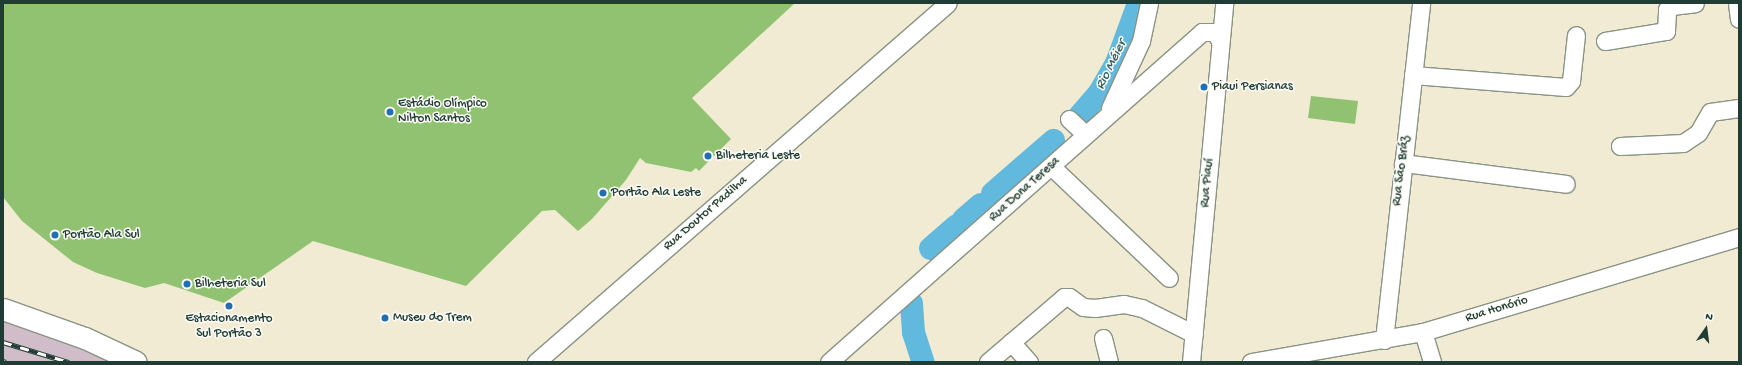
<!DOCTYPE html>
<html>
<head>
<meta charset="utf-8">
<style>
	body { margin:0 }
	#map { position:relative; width:1742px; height:365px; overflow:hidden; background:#f2ebd4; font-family:"Gochi Hand",sans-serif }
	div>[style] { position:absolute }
	.industrial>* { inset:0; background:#d1bdc9 }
	.green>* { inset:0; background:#90c272 }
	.river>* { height:23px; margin:-11.5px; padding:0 11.5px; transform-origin:11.5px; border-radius:11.5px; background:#61b9de }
	.roads { filter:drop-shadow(1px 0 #889484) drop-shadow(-1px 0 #889484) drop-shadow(0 1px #889484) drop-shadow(0 -1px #889484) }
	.minor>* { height:17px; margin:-8.5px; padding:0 8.5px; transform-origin:8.5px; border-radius:8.5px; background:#fff }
	.major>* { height:21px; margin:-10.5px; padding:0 10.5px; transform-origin:10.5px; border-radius:10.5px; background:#fff }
	.rail>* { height:4.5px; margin-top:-2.25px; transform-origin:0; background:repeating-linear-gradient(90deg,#fdfcf7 0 9px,#1f3d34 0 18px); box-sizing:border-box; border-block:1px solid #1f3d34 }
	.dots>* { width:11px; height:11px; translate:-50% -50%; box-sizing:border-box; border:2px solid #fdfcf7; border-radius:50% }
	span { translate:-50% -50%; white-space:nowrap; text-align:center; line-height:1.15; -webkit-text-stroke:3px #fdfcf7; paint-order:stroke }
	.poi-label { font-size:13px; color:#1f3d34 }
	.left { translate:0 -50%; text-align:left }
	.street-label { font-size:13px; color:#1f3d34 }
	.water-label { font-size:14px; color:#336267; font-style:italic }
	.frame { position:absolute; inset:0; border:4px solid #1f3d34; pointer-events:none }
	.north { position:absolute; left:1686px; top:309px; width:40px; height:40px; -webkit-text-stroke:3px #fdfcf7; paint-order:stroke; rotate:14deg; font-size:11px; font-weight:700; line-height:16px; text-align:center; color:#1f3d34 }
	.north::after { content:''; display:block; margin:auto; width:14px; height:18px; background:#1f3d34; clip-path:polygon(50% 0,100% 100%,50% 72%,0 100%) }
</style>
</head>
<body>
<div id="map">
	<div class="industrial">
		<div style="clip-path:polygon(3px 317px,120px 362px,3px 362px)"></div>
	</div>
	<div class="green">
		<div style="clip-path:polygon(3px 3px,795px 3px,692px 98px,731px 139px,699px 171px,696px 168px,691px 172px,646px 163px,640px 158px,626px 180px,592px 219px,578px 231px,555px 210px,542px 211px,466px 286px,313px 241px,224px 303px,164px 283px,145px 288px,97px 273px,73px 262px,22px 221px,3px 197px)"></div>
		<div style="clip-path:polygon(1311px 96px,1358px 101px,1355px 124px,1308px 118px)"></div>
	</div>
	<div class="river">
		<div style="left:1075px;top:120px;width:35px;rotate:-49deg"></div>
		<div style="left:1098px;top:94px;width:36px;rotate:-60deg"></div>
		<div style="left:1116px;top:63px;width:64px;rotate:-69.9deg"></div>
		<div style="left:992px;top:193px;width:81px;rotate:-41deg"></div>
		<div style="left:963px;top:219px;width:23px;rotate:-41deg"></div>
		<div style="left:930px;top:248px;width:35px;rotate:-41deg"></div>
		<div style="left:911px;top:303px;width:29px;rotate:86deg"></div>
		<div style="left:913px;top:332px;width:32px;rotate:72deg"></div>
	</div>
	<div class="roads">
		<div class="minor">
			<div style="left:1737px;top:3px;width:16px;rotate:83deg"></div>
			<div style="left:1605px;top:41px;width:62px;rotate:-9.3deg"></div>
			<div style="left:1666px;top:31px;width:22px;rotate:-87deg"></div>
			<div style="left:1667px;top:9px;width:6px;rotate:-31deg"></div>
			<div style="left:1672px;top:6px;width:23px;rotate:-7deg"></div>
			<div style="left:1413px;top:75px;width:153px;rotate:4.5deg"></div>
			<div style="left:1566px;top:87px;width:8px;rotate:-50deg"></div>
			<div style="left:1571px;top:81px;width:46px;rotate:-83.8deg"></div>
			<div style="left:1110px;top:108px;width:74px;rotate:-65.2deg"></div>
			<div style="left:1141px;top:41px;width:39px;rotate:-78deg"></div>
			<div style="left:1069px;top:119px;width:22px;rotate:43deg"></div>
			<div style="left:1620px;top:146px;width:63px;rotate:-2.7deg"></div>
			<div style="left:1683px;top:143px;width:18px;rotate:-34deg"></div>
			<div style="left:1698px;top:133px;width:24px;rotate:-60deg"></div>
			<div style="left:1710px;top:112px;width:29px;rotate:-8deg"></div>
			<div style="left:1403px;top:163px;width:164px;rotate:7.3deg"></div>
			<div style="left:1052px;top:167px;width:161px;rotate:43.5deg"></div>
			<div style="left:1423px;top:332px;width:31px;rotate:73deg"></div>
			<div style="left:1103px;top:338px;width:25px;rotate:76deg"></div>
			<div style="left:1384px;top:340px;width:339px;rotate:-83.7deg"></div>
			<div style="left:1011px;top:342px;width:27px;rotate:48deg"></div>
			<div style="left:536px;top:362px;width:546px;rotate:-41.07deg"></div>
			<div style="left:829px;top:362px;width:498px;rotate:-41.5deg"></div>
			<div style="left:1202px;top:32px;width:13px"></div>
			<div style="left:1215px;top:32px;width:10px;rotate:61deg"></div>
			<div style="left:988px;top:362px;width:100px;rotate:-40.5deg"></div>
			<div style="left:1064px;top:297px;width:5px"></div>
			<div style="left:1069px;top:297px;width:17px;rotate:36deg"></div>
			<div style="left:1083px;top:307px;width:12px;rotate:5deg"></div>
			<div style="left:1095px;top:308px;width:29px;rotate:-8deg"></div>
			<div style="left:1124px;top:304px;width:18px;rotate:13deg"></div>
			<div style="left:1142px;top:308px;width:58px;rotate:26.6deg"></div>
			<div style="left:1191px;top:362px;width:361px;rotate:-84.7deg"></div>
			<div style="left:1251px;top:362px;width:175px;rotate:-9.9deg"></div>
			<div style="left:1423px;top:332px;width:330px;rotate:-16.7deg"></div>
		</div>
		<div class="major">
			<div style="left:3px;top:309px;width:87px;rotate:19.5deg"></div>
			<div style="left:85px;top:338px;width:56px;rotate:25.2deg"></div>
		</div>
	</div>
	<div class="rail">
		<div style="left:3px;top:342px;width:69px;rotate:16.9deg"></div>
		<div style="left:3px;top:361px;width:3px;rotate:18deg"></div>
	</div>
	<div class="dots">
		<div style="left:1204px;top:87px;background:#1f6fb2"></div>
		<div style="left:390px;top:112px;background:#1f6fb2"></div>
		<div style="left:708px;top:156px;background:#1f6fb2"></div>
		<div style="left:603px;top:193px;background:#1f6fb2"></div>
		<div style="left:55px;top:235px;background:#1f6fb2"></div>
		<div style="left:187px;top:284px;background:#1f6fb2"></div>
		<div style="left:229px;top:306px;background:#1f6fb2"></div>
		<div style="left:385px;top:318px;background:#1f6fb2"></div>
	</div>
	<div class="poi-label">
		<span class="left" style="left:1212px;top:87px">Piaui Persianas</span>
		<span class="left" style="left:398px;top:112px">Estádio Olímpico<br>Nilton Santos</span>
		<span class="left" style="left:716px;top:156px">Bilheteria Leste</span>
		<span class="left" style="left:611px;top:193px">Portão Ala Leste</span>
		<span class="left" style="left:63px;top:235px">Portão Ala Sul</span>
		<span class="left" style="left:195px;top:284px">Bilheteria Sul</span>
		<span class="left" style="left:393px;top:318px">Museu do Trem</span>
		<span style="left:229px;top:327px">Estacionamento<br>Sul Portão 3</span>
	</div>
	<div class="street-label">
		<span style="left:1402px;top:171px;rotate:-83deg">Rua São Bráz</span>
		<span style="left:1208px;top:183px;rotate:-85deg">Rua Piauí</span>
		<span style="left:1025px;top:190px;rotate:-42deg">Rua Dona Teresa</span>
		<span style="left:706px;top:214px;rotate:-41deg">Rua Doutor Padilha</span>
		<span style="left:1497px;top:310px;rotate:-17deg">Rua Honório</span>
	</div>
	<div class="water-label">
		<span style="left:1112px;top:65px;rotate:-64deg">Rio Méier</span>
	</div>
	<div class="frame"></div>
	<div class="north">N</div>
</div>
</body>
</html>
